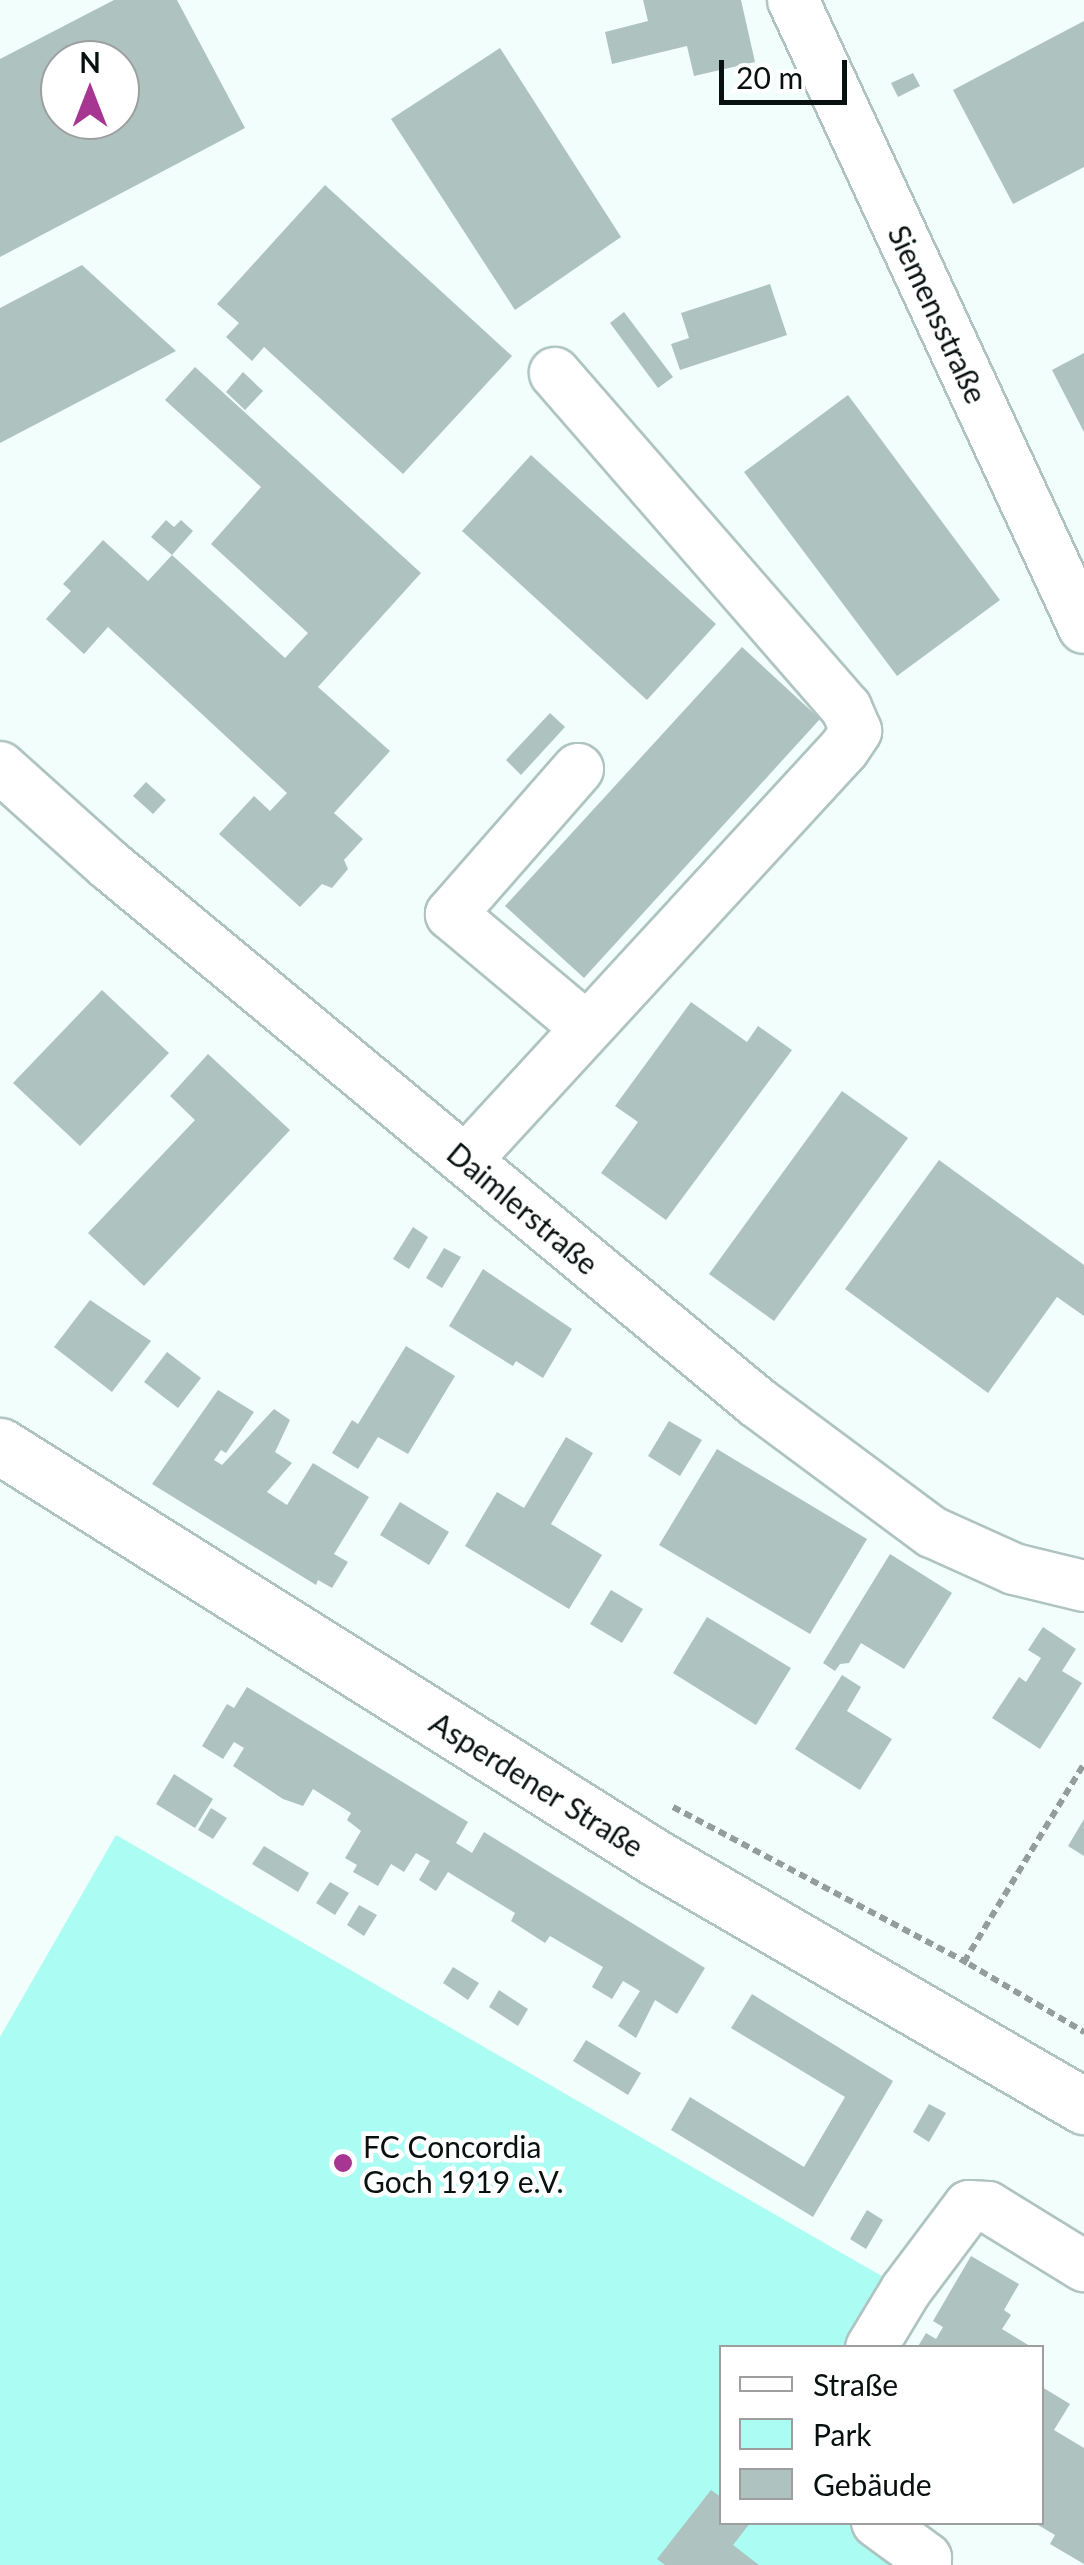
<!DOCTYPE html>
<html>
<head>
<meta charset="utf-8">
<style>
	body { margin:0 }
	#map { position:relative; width:1084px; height:2565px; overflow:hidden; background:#f1fefc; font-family:Lato,sans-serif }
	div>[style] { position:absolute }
	.green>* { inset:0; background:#abfdf3 }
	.building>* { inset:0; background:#aec3c0 }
	.path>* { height:6px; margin-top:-3px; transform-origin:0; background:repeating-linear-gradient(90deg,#929d9c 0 8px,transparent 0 13px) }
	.roads { filter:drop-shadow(2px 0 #afc4c1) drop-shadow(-2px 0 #afc4c1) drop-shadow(0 2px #afc4c1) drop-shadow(0 -2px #afc4c1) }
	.minor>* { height:50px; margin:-25px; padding:0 25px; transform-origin:25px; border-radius:25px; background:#fff }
	.major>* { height:55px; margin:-27.5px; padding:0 27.5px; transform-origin:27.5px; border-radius:27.5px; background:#fff }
	.dots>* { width:28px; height:28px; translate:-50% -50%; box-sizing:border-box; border:5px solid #fff; border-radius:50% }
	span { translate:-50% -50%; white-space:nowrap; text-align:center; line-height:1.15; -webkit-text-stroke:9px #fff; paint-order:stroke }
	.street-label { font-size:30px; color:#091010 }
	.poi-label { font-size:30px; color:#091010 }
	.left { translate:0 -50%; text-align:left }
	.legend { position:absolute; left:719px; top:2345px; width:325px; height:180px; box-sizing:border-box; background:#fff; border:2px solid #9d9f9f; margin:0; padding:12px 18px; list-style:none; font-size:30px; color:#091010 }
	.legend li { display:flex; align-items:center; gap:20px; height:50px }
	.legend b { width:50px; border:2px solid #9d9f9f }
	.north { position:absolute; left:40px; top:40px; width:100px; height:100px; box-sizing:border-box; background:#fff; border:2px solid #9d9f9f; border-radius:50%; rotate:0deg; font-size:28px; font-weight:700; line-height:40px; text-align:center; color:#091010 }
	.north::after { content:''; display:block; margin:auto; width:35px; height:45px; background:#a73692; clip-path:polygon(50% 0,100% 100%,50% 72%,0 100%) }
	.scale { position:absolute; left:719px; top:60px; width:128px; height:45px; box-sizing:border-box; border:5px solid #091010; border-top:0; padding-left:12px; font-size:30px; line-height:35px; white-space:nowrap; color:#091010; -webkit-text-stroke:8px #fff; paint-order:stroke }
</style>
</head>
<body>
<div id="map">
	<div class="green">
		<div style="clip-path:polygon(116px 1835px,906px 2290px,871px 2347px,722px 2348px,722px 2522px,877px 2523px,926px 2565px,0 2565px,0 2037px)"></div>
	</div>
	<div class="building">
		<div style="clip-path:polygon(evenodd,114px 0,177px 0,245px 128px,0 257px,0 59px,114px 0,60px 60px,120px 60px,120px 120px,60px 120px,60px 60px)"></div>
		<div style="clip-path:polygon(643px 0,741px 0,755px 62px,694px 76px,687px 46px,612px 64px,605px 32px,648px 21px)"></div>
		<div style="clip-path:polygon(1084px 21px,1084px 167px,1013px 204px,953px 90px)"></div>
		<div style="clip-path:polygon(500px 48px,621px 237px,515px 310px,391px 119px)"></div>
		<div style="clip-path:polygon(913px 73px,920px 86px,898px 97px,891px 83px)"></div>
		<div style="clip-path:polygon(325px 185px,512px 356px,403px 474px,264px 347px,252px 361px,226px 337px,239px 323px,217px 304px)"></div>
		<div style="clip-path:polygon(82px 265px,176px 351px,0 443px,0 308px)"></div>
		<div style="clip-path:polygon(770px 284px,787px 335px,680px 370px,671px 344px,689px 338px,681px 313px)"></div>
		<div style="clip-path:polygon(624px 312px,673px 377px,658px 388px,610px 323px)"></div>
		<div style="clip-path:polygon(1084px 353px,1084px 432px,1052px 370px)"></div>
		<div style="clip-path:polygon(195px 367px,421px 573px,318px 687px,390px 751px,334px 813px,363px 839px,344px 860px,348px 869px,332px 888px,322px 884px,300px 907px,219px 834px,254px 796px,270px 811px,287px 793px,108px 627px,84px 654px,46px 619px,71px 591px,63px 584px,103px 540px,148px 581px,172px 555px,285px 658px,308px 633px,211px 544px,261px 487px,165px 400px)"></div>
		<div style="clip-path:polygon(243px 372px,263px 391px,245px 410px,226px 392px)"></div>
		<div style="clip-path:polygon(848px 395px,1000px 600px,897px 676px,744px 472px)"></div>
		<div style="clip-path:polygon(531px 455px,716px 624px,647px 700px,462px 531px)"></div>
		<div style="clip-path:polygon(166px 520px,174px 527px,181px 520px,193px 531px,172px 555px,151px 537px)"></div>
		<div style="clip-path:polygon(742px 647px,820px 719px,584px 978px,505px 906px)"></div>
		<div style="clip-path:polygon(550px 713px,565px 727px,521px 775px,506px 760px)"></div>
		<div style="clip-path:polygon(146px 782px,166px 800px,153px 814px,133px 796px)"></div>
		<div style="clip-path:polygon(102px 990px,169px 1053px,80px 1146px,13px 1083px)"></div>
		<div style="clip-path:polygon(691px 1002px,747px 1042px,758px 1026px,792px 1050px,666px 1220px,601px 1173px,638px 1122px,615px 1106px)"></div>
		<div style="clip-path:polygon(208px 1054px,290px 1130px,144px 1286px,88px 1233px,195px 1120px,170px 1096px)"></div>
		<div style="clip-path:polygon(842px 1091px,908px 1138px,774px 1321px,709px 1274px)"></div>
		<div style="clip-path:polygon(939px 1160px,1084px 1265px,1084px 1316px,1057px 1297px,988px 1393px,845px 1289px)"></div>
		<div style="clip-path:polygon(413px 1227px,428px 1237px,409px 1269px,393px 1259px)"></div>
		<div style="clip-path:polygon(444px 1248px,461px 1257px,442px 1288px,426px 1278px)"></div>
		<div style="clip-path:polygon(483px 1269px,572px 1329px,543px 1378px,516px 1361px,513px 1366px,449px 1326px)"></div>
		<div style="clip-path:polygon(90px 1300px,151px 1341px,112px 1392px,54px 1347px)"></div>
		<div style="clip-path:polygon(406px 1346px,455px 1376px,408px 1454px,378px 1437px,358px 1469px,332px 1453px,352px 1420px,358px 1424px)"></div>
		<div style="clip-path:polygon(167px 1352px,201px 1378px,178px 1408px,144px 1382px)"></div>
		<div style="clip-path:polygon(218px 1390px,254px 1412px,226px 1453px,221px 1450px,214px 1460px,222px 1465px,274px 1409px,290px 1420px,275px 1452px,292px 1463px,267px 1492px,287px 1505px,313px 1463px,369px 1497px,334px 1554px,348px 1562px,332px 1588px,318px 1580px,316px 1585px,152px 1484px)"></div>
		<div style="clip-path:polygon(669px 1421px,702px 1440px,680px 1476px,648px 1456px)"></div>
		<div style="clip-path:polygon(566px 1437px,593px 1453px,551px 1524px,602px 1555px,569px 1609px,465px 1546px,497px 1492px,524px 1508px)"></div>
		<div style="clip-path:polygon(717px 1449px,867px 1539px,810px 1634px,659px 1545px)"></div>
		<div style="clip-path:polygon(400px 1502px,449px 1532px,429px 1565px,380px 1535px)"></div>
		<div style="clip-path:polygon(890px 1554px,952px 1593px,904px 1669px,861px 1643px,849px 1663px,840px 1664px,835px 1671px,823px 1663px)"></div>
		<div style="clip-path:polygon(611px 1590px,643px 1609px,622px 1643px,590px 1624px)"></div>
		<div style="clip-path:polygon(707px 1617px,791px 1668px,756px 1725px,673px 1673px)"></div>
		<div style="clip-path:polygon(1043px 1627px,1076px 1649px,1062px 1671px,1082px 1683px,1040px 1749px,992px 1718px,1019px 1677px,1026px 1682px,1041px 1658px,1028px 1650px)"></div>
		<div style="clip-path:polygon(842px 1675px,861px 1687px,847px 1711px,892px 1739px,860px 1790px,795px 1749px)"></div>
		<div style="clip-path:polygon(247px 1687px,468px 1822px,456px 1843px,472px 1853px,484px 1832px,705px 1968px,677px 2014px,655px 2000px,636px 2038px,618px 2026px,640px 1991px,623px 1981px,612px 1999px,592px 1987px,603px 1967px,550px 1936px,545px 1943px,511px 1921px,515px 1913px,448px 1872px,436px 1891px,419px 1880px,430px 1861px,416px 1853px,404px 1872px,391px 1864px,378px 1886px,353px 1872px,357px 1865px,345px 1858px,361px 1831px,347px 1820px,351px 1813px,313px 1789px,303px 1806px,283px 1799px,233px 1766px,244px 1748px,234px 1742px,223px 1759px,202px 1746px,227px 1704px,234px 1708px)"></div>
		<div style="clip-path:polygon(174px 1774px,213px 1799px,195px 1828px,156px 1804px)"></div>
		<div style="clip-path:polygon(211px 1808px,227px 1818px,213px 1839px,198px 1830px)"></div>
		<div style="clip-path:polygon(1084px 1819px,1084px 1856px,1068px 1846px)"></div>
		<div style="clip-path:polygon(264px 1846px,309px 1873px,298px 1892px,252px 1864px)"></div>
		<div style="clip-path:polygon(330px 1882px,349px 1893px,335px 1915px,316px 1903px)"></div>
		<div style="clip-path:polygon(359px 1905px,377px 1915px,364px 1936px,347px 1925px)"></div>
		<div style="clip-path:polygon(453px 1967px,479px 1983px,468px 2000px,443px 1983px)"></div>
		<div style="clip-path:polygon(499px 1990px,528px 2009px,518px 2026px,489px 2007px)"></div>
		<div style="clip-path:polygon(752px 1994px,893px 2081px,813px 2217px,671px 2130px,690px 2097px,804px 2167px,845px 2097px,731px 2028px)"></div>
		<div style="clip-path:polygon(586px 2040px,641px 2073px,628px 2095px,573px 2061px)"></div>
		<div style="clip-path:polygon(929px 2104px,946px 2113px,929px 2142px,913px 2132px)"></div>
		<div style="clip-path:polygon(867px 2210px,883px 2220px,866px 2249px,850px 2239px)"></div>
		<div style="clip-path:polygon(971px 2256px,1019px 2284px,1004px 2310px,1011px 2315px,1002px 2329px,1033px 2348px,917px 2348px,926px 2333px,936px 2339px,943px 2327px,933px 2321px)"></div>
		<div style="clip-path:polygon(1042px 2387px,1070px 2404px,1054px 2430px,1084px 2448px,1084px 2564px,1050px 2544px,1055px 2535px,1033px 2522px,1042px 2522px)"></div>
		<div style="clip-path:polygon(711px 2490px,721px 2497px,721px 2522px,751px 2522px,733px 2545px,759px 2565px,665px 2565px,657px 2559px)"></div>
	</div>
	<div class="path">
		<div style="left:673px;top:1807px;width:335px;rotate:27.9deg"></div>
		<div style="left:969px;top:1964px;width:134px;rotate:30.6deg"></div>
		<div style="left:964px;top:1962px;width:232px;rotate:-58.8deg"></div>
	</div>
	<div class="roads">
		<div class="minor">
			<div style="left:793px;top:0;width:692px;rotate:65.14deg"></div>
			<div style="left:0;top:767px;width:145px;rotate:41.9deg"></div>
			<div style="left:108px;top:864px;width:844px;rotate:39.67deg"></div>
			<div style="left:758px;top:1403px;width:217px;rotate:36.6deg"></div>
			<div style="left:932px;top:1532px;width:90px;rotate:24.3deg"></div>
			<div style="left:1014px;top:1569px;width:72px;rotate:13.7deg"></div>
			<div style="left:578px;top:769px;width:193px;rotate:131.2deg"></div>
			<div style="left:451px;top:914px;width:177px;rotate:40deg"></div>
			<div style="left:466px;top:1160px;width:558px;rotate:-47.4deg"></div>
			<div style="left:844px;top:749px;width:22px;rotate:-56deg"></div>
			<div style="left:856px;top:731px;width:25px;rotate:-113deg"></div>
			<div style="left:846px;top:708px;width:444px;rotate:-131deg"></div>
			<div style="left:871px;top:2348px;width:68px;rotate:-58.9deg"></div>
			<div style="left:906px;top:2290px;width:105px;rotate:-53.1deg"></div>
			<div style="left:969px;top:2206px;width:19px;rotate:3deg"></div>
			<div style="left:988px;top:2207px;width:113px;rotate:31.6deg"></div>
			<div style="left:877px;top:2522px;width:61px;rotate:36.3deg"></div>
			<div style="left:926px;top:2558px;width:7px;rotate:90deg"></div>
		</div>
		<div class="major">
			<div style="left:0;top:1446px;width:775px;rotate:32.13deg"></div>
			<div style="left:656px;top:1858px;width:495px;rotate:30.1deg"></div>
		</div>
	</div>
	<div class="dots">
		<div style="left:343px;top:2163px;background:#a73692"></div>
	</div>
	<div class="street-label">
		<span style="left:938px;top:314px;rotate:65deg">Siemensstraße</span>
		<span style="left:523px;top:1208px;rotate:40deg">Daimlerstraße</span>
		<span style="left:537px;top:1784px;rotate:32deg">Asperdener Straße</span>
	</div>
	<div class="poi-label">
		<span class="left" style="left:363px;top:2163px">FC Concordia<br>Goch 1919 e.V.</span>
	</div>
	<ul class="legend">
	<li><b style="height:12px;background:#fff"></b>Straße</li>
	<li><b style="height:28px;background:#abfdf3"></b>Park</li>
	<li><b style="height:28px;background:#aec3c0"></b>Gebäude</li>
	</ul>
	<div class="north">N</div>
	<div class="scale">20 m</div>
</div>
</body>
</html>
